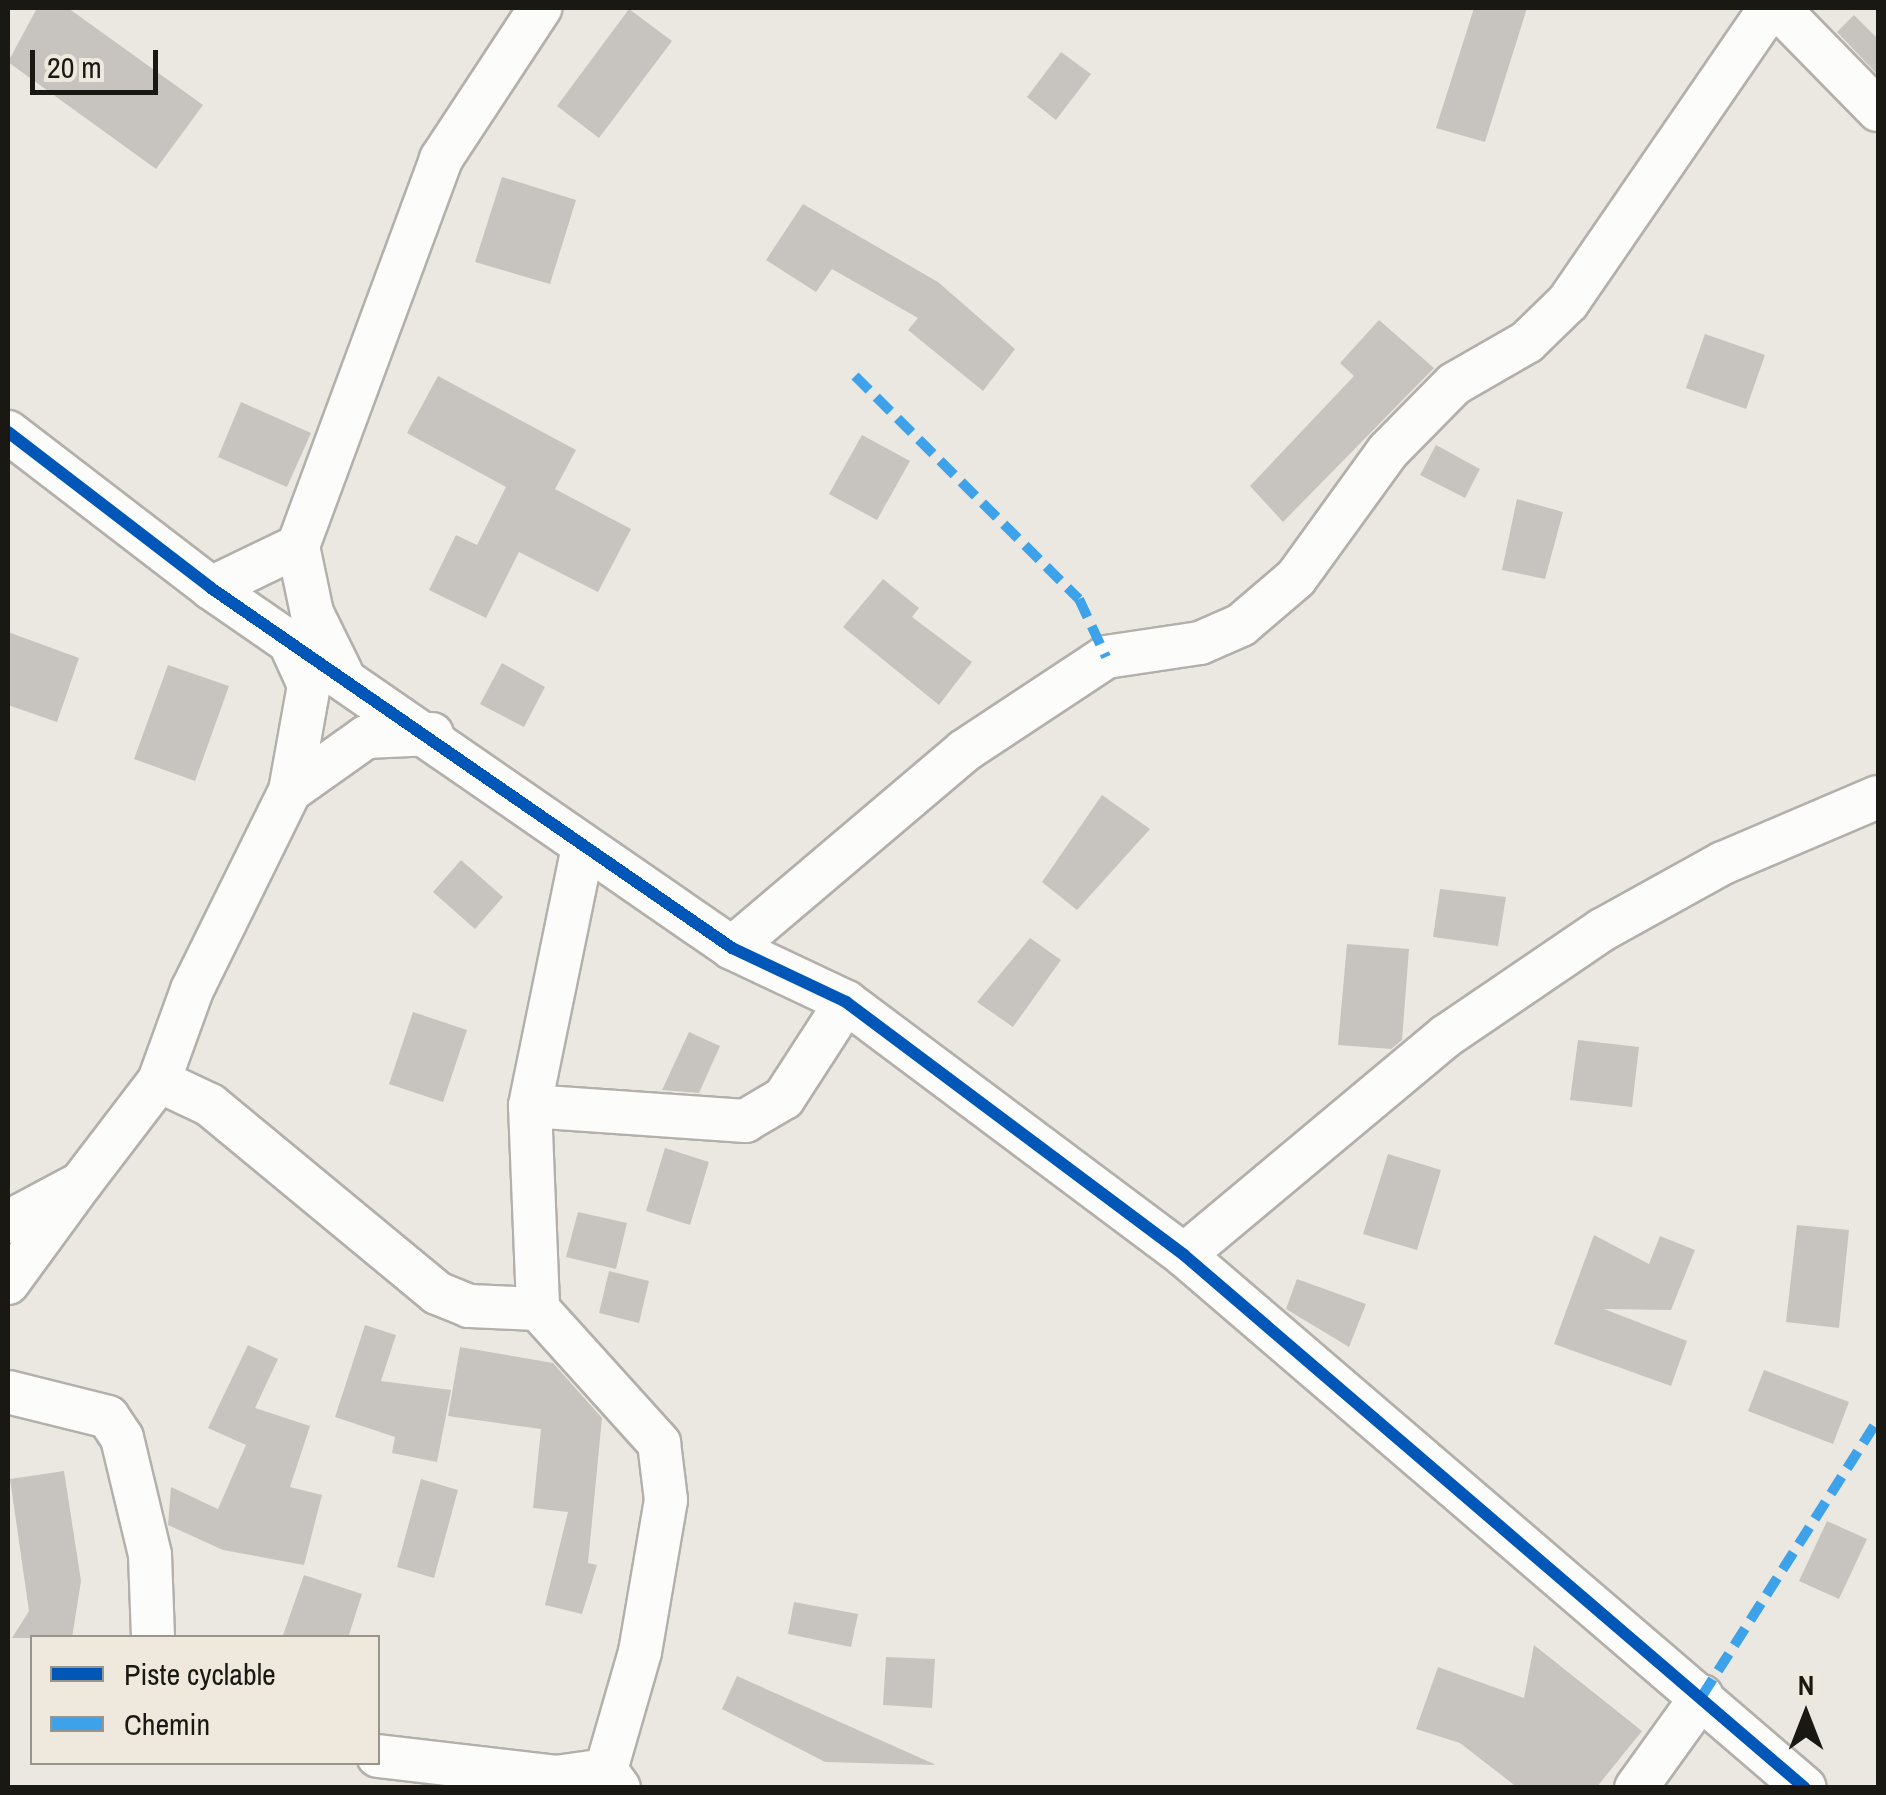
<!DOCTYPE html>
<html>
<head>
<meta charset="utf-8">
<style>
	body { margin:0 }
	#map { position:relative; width:1886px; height:1795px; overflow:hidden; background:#ebe8e1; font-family:"Archivo Narrow",sans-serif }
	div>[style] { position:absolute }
	.building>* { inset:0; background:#c7c4bf }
	.roads { filter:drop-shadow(2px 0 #b3b0ac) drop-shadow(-2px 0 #b3b0ac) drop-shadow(0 2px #b3b0ac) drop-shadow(0 -2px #b3b0ac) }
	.street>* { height:42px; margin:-21px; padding:0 21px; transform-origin:21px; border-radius:21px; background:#fcfcfa }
	.quiet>* { height:10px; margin-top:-5px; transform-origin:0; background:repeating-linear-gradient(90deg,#3da2ea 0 20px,transparent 0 30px) }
	.cycleway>* { height:12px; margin:-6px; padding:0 6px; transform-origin:6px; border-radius:6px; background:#0057b8 }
	span { translate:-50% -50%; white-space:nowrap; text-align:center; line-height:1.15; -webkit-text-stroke:9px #efe9dd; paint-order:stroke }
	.frame { position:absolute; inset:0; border:10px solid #1a1813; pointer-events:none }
	.legend { position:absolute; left:30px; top:1635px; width:350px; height:130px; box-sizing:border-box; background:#efe9dd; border:2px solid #9a958c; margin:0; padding:12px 18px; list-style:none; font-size:30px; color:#1a1813 }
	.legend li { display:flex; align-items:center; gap:20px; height:50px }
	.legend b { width:50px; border:2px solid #9a958c }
	.north { position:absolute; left:1756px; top:1665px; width:100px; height:100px; -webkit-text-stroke:8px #efe9dd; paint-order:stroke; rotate:0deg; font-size:28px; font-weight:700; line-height:40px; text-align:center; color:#1a1813 }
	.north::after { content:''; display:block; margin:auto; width:35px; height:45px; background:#1a1813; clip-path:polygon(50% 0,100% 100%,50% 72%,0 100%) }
	.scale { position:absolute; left:30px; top:50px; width:128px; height:45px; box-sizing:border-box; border:5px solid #1a1813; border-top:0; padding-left:12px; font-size:30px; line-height:35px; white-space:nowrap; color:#1a1813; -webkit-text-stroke:8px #efe9dd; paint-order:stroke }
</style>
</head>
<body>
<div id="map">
	<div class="building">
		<div style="clip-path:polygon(37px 8px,68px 8px,203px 105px,156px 169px,8px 62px)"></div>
		<div style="clip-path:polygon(1474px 8px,1527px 8px,1485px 142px,1436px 128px)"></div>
		<div style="clip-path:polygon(629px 9px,672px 41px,599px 138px,557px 106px)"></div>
		<div style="clip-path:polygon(1854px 15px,1878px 39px,1878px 75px,1837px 32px)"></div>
		<div style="clip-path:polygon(1061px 52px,1091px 74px,1056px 120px,1027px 97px)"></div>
		<div style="clip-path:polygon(502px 177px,576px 200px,550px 284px,475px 262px)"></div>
		<div style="clip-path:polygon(803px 204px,938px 282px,1015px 349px,983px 391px,908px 330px,918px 318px,832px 269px,816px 292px,766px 260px)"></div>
		<div style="clip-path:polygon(1379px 320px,1434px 368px,1283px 522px,1250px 486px,1354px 376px,1340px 363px)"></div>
		<div style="clip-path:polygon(1705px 334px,1765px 355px,1746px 409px,1686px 388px)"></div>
		<div style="clip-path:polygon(438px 376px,576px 450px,555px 489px,631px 529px,598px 592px,519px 552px,486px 618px,429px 590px,456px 535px,477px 545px,506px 487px,407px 433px)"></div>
		<div style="clip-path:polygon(241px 402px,311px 433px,287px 487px,218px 457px)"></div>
		<div style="clip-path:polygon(862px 435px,910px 461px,877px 520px,829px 494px)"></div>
		<div style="clip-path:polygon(1436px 445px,1480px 469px,1465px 498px,1420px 475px)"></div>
		<div style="clip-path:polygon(1517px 499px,1563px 512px,1545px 579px,1502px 570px)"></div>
		<div style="clip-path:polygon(883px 579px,919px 608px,912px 617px,972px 662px,939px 705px,843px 627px)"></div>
		<div style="clip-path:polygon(8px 632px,79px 658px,57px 722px,8px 705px)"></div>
		<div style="clip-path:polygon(502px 663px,545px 687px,524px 727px,480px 704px)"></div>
		<div style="clip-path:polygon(168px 665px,229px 686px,195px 781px,134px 759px)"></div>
		<div style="clip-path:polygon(1102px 795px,1150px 829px,1077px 910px,1042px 882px)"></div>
		<div style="clip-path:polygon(461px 860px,503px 897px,475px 929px,433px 892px)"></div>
		<div style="clip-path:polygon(1440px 889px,1506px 897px,1498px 946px,1433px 937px)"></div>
		<div style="clip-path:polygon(1030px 938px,1061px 960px,1013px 1027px,977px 1002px)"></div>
		<div style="clip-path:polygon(1347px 944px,1409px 949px,1402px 1040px,1391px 1049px,1338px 1045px)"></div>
		<div style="clip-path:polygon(413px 1012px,467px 1030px,443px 1102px,389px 1084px)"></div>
		<div style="clip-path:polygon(689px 1032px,720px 1046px,699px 1093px,662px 1090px)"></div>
		<div style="clip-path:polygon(1578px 1040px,1639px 1047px,1632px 1107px,1570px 1100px)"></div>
		<div style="clip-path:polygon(665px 1148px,709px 1162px,690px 1225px,646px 1211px)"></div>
		<div style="clip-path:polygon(1388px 1154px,1441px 1170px,1417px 1250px,1363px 1234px)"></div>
		<div style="clip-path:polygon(578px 1212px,627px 1223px,616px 1269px,566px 1257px)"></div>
		<div style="clip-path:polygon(1797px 1225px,1849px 1230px,1839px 1328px,1786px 1322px)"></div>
		<div style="clip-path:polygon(1594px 1235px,1649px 1264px,1660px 1236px,1695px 1250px,1671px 1310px,1604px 1309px,1687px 1341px,1671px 1386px,1554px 1344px)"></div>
		<div style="clip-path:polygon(609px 1271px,649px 1281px,639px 1323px,599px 1313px)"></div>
		<div style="clip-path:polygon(1297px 1279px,1366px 1304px,1349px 1347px,1286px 1309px)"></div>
		<div style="clip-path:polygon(365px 1325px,396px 1335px,381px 1381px,451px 1390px,437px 1462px,392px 1453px,395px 1437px,335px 1417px)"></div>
		<div style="clip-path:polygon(248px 1345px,278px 1359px,255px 1408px,310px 1426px,290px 1487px,322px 1495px,304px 1565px,223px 1550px,168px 1525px,171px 1487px,218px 1509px,246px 1445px,208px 1428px)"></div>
		<div style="clip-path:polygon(460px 1347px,553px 1363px,602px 1418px,588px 1563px,597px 1565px,582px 1614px,545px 1605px,568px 1512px,533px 1508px,541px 1429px,448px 1416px)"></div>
		<div style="clip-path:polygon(1764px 1370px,1849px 1402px,1833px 1444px,1748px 1411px)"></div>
		<div style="clip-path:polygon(64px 1471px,81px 1581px,72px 1638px,12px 1638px,29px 1611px,10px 1479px)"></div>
		<div style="clip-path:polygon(421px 1479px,458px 1490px,434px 1578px,397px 1567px)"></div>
		<div style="clip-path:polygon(1827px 1521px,1867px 1539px,1839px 1599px,1799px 1581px)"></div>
		<div style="clip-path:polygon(304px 1575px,362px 1594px,348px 1638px,282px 1638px)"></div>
		<div style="clip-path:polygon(794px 1602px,858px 1614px,851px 1647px,788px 1634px)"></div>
		<div style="clip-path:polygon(1534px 1645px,1642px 1731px,1596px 1788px,1518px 1788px,1460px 1743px,1416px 1729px,1438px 1667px,1524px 1698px)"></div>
		<div style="clip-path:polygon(886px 1657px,935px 1659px,932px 1708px,883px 1705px)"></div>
		<div style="clip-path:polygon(737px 1676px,934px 1764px,934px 1765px,825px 1762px,722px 1709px)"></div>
	</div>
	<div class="roads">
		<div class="street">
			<div style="left:1778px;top:8px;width:143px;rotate:45.6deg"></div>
			<div style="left:8px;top:432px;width:256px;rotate:37.5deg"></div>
			<div style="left:211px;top:588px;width:633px;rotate:34.64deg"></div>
			<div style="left:732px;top:948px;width:126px;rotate:25.3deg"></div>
			<div style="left:846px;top:1002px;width:422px;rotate:36.8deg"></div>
			<div style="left:1184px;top:1255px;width:818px;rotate:40.64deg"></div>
			<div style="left:298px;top:546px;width:68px;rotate:78.2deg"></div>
			<div style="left:312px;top:613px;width:66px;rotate:63.8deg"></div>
			<div style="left:211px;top:588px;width:97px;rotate:-25.8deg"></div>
			<div style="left:298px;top:546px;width:413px;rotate:-69.7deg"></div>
			<div style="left:441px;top:159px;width:181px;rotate:-56.7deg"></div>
			<div style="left:290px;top:791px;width:93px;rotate:-35.4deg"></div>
			<div style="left:366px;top:737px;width:66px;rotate:-2.6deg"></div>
			<div style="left:583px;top:847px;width:264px;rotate:101.6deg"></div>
			<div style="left:530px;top:1106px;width:203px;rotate:87.7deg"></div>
			<div style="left:538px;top:1309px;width:181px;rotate:47.9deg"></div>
			<div style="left:659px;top:1443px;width:57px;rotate:83deg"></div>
			<div style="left:666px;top:1500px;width:154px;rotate:99.7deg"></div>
			<div style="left:640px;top:1652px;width:123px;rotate:106.1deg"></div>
			<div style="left:606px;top:1770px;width:22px;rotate:54deg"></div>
			<div style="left:732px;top:948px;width:304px;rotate:-40.3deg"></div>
			<div style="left:964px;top:751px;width:170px;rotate:-33.5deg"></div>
			<div style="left:1106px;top:657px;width:95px;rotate:-8.5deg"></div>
			<div style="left:1200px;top:643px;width:45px;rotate:-23.7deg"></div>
			<div style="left:1241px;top:625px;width:72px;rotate:-40.5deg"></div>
			<div style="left:1296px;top:578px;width:157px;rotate:-54.1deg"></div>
			<div style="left:1388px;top:451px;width:94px;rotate:-45.4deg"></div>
			<div style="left:1454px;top:384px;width:84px;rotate:-29.9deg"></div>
			<div style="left:1527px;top:342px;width:57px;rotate:-44.3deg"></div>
			<div style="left:1568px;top:302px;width:357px;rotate:-55.5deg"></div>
			<div style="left:159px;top:1081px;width:56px;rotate:25.2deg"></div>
			<div style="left:210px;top:1105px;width:295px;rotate:39.6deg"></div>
			<div style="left:437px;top:1293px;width:35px;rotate:22deg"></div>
			<div style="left:469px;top:1306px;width:69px;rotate:2.5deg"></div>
			<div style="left:530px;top:1106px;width:216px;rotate:4deg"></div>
			<div style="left:745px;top:1121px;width:45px;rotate:-30.5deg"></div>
			<div style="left:784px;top:1098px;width:114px;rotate:-57.1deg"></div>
			<div style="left:8px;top:1222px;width:83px;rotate:-28.1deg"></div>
			<div style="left:81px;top:1183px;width:128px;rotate:-52.6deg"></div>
			<div style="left:159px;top:1081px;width:97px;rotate:-70.1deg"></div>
			<div style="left:192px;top:990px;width:222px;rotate:-63.8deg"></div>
			<div style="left:290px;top:791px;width:108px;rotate:-79.8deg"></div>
			<div style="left:309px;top:685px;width:51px;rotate:-114.5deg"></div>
			<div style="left:1184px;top:1255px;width:341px;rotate:-39.9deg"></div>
			<div style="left:1446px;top:1036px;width:189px;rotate:-34.2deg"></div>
			<div style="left:1602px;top:930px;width:138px;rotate:-29deg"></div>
			<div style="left:1723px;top:863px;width:168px;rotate:-23.1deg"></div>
			<div style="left:8px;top:1283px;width:119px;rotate:-53.9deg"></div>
			<div style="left:8px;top:1392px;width:103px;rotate:14deg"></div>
			<div style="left:108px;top:1417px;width:25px;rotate:56deg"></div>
			<div style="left:122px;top:1438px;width:120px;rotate:76.5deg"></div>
			<div style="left:150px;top:1555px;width:83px;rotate:87.9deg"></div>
			<div style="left:378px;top:1756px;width:179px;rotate:6.7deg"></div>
			<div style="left:556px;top:1777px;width:50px;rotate:-8deg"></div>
			<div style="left:1636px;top:1788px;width:113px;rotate:-54.3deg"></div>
		</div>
	</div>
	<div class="quiet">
		<div style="left:855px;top:376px;width:316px;rotate:44.9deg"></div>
		<div style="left:1079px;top:599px;width:64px;rotate:65deg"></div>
		<div style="left:1702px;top:1696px;width:327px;rotate:-57.5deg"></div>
	</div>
	<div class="cycleway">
		<div style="left:8px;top:432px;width:256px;rotate:37.5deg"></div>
		<div style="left:211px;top:588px;width:633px;rotate:34.64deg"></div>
		<div style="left:732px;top:948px;width:126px;rotate:25.3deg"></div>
		<div style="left:846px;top:1002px;width:422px;rotate:36.8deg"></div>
		<div style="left:1184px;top:1255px;width:818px;rotate:40.64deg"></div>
	</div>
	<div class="frame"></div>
	<ul class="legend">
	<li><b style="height:12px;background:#0057b8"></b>Piste cyclable</li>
	<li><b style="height:12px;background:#3da2ea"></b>Chemin</li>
	</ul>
	<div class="north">N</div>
	<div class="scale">20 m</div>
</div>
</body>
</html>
